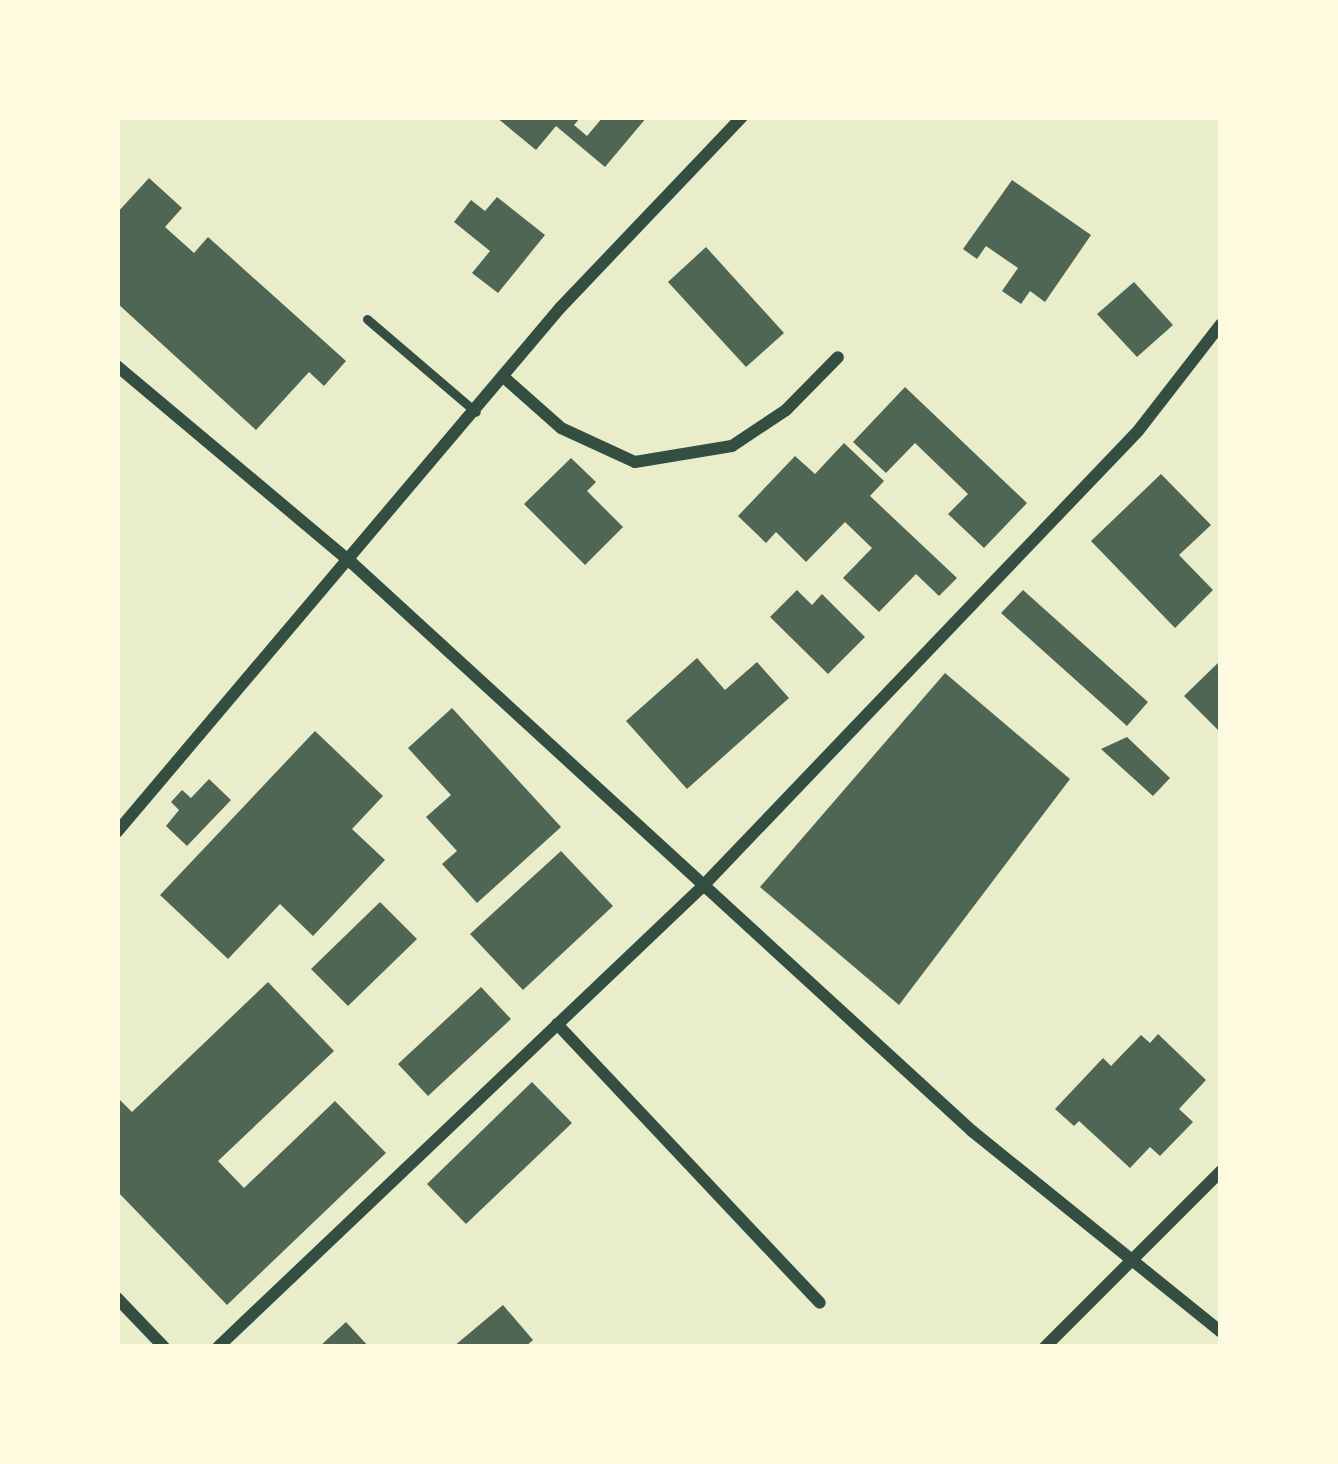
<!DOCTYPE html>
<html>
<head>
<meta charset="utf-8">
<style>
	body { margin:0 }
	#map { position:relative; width:1338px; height:1464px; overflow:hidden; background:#e9edc9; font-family:Manrope,sans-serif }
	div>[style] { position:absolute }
	.building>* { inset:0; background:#4f6655 }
	.service>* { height:9px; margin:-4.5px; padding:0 4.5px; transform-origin:4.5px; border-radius:4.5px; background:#344e41 }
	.minor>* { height:12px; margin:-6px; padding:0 6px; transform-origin:6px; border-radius:6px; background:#344e41 }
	span { translate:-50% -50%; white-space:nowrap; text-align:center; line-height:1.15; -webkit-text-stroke:9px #fefae0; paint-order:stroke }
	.frame { position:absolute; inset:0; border:120px solid #fefae0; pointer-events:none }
</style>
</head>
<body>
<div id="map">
	<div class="building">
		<div style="clip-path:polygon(496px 117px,581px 117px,574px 125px,587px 136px,603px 117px,647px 117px,605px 167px,556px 126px,536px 150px)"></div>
		<div style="clip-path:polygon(149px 178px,182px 208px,165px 227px,194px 253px,208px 237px,346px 361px,324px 386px,309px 372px,256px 430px,117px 303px,117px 213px)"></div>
		<div style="clip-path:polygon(1012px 180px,1091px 235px,1045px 302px,1030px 291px,1021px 304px,1002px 291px,1018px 268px,986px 246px,977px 259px,963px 249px)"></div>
		<div style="clip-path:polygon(497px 197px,545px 235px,498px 293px,472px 273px,490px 251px,454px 222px,471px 200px,485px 211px)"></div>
		<div style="clip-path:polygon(706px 247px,784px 333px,746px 367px,668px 282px)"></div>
		<div style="clip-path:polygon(1134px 282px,1173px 325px,1137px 357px,1097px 314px)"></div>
		<div style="clip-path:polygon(905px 387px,1027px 503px,984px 548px,948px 514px,968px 494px,915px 443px,886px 473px,853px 442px)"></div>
		<div style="clip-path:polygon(844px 443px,884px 481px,870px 496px,957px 578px,939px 596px,916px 574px,879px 612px,843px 578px,872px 548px,845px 522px,806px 562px,776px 532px,766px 543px,738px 516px,795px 456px,815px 474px)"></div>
		<div style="clip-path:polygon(571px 458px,596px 482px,587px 491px,623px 527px,585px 565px,524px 504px)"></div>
		<div style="clip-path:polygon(1161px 474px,1211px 525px,1179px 555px,1213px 590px,1175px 628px,1091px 541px)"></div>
		<div style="clip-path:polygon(797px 590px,812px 605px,822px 594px,865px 637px,828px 674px,770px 617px)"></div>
		<div style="clip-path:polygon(1023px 590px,1148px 702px,1127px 726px,1001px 613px)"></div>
		<div style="clip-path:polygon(697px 658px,725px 690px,757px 662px,789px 698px,687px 789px,626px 721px)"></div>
		<div style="clip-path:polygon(1221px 660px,1221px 733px,1184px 696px)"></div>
		<div style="clip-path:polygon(945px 673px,1070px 779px,899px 1005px,760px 887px)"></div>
		<div style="clip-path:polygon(452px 708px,561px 827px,477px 903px,442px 864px,457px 851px,426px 817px,451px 795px,408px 748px)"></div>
		<div style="clip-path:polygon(315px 731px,383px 796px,352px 829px,385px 860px,313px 936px,280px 904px,228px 959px,160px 895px)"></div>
		<div style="clip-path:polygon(1127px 737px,1170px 778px,1153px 796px,1101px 749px)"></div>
		<div style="clip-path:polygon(209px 779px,231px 800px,187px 846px,166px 826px,179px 810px,171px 802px,182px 790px,191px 798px)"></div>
		<div style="clip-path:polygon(561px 851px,613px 906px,523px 990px,470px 934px)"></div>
		<div style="clip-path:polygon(380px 902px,417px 939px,348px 1006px,311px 969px)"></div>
		<div style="clip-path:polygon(268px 982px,334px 1051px,218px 1161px,244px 1188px,335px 1101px,386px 1153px,227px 1305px,117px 1191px,117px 1097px,132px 1112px)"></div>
		<div style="clip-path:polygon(481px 987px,511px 1019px,428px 1096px,398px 1064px)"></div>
		<div style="clip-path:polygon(1158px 1034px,1206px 1080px,1179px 1109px,1193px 1122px,1160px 1156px,1150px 1147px,1130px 1168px,1079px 1121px,1074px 1126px,1055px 1109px,1103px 1058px,1111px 1066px,1141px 1035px,1150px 1043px)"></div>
		<div style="clip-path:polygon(532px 1082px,572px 1123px,466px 1224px,427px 1184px)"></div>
		<div style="clip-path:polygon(503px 1305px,533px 1340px,525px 1347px,453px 1347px)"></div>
		<div style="clip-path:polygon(346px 1322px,369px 1347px,319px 1347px)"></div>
	</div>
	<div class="service">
		<div style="left:367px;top:319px;width:143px;rotate:40.5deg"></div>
	</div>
	<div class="minor">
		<div style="left:117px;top:366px;width:307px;rotate:40deg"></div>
		<div style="left:352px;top:563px;width:841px;rotate:42.49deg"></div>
		<div style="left:972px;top:1131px;width:320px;rotate:38.9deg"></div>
		<div style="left:507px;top:380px;width:72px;rotate:41.6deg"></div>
		<div style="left:561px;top:428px;width:81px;rotate:24.7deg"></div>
		<div style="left:635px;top:462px;width:98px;rotate:-9.4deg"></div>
		<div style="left:732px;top:446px;width:65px;rotate:-33.7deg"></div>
		<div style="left:786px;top:410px;width:74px;rotate:-45.5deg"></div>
		<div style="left:117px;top:832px;width:686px;rotate:-49.79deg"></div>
		<div style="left:560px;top:308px;width:264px;rotate:-46.4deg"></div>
		<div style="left:557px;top:1024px;width:383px;rotate:46.7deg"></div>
		<div style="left:117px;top:1298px;width:68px;rotate:46.2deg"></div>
		<div style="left:218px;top:1347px;width:666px;rotate:-43.54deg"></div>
		<div style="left:701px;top:888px;width:632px;rotate:-46.28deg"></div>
		<div style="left:1138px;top:431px;width:135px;rotate:-52.2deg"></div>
		<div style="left:1045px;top:1347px;width:249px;rotate:-45deg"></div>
	</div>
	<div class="frame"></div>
</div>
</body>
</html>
